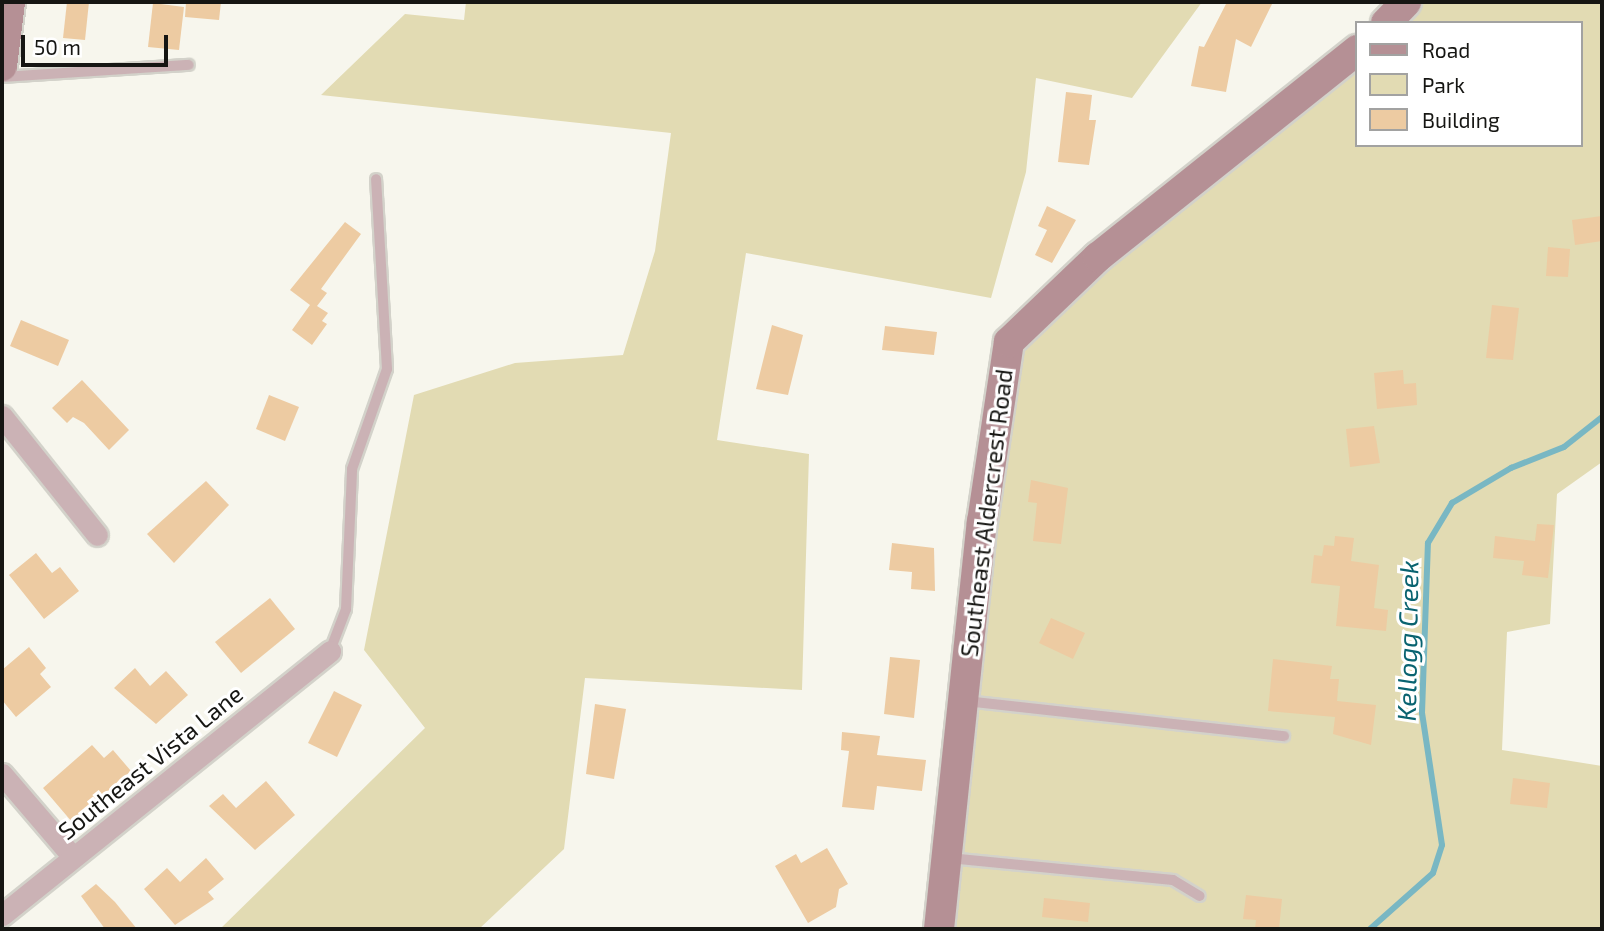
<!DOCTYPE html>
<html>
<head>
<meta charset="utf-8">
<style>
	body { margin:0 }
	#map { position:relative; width:1604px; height:931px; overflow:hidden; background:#f7f6ed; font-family:"Exo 2",sans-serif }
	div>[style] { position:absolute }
	.green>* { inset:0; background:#e2dbb3 }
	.stream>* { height:6px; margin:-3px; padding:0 3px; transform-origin:3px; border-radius:3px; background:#79b7c3 }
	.building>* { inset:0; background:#edcba2 }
	.roads { filter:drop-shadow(2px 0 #d3d2ca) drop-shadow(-2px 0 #d3d2ca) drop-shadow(0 2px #d3d2ca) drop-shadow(0 -2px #d3d2ca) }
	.lane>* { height:10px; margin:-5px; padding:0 5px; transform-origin:5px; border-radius:5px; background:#cbb2b5 }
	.street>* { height:21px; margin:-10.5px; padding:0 10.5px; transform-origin:10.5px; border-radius:10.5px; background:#cbb2b5 }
	.secondary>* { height:30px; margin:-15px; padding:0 15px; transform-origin:15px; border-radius:15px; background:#b59095 }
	span { translate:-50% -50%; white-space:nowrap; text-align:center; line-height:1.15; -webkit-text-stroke:6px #fff; paint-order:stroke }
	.street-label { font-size:24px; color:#161613 }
	.water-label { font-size:26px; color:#096370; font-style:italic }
	.frame { position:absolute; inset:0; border:4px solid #161613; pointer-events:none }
	.legend { position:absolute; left:1355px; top:21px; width:228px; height:126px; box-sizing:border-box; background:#fff; border:2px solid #a2a2a1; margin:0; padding:9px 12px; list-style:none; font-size:21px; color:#161613 }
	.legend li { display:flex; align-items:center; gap:14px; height:35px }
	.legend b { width:35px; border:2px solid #a2a2a1 }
	.scale { position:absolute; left:21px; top:35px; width:147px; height:32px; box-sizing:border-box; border:4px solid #161613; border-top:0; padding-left:9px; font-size:21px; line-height:24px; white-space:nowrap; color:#161613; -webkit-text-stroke:5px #fff; paint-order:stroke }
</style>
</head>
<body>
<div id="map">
	<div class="green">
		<div style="clip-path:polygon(466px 2px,1202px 2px,1132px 98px,1036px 78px,1026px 172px,991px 298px,746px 253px,717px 440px,809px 454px,802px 690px,585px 678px,564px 849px,479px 929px,220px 929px,425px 728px,364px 650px,414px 395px,515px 363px,623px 355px,655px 251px,671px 133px,321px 95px,405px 14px,464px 20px)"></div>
		<div style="clip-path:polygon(1410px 2px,1602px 2px,1602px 462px,1557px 494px,1550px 624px,1507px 632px,1502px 750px,1602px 766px,1602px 929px,947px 929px,1010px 365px,1023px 335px,1357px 61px,1357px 145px,1581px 145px,1581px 23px,1391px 23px)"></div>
	</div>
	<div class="stream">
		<div style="left:1370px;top:929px;width:84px;rotate:-41.6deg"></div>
		<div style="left:1433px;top:873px;width:29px;rotate:-72deg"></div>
		<div style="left:1442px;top:845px;width:134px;rotate:-98.6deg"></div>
		<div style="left:1422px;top:713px;width:170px;rotate:-88deg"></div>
		<div style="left:1428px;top:543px;width:47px;rotate:-59deg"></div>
		<div style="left:1452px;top:503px;width:69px;rotate:-30.7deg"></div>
		<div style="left:1511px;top:468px;width:57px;rotate:-21.6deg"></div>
		<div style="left:1564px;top:447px;width:48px;rotate:-38.3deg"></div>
	</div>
	<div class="building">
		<div style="clip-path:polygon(67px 2px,89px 2px,85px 40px,63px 38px)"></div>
		<div style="clip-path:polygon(186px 2px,221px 2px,219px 20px,185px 17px)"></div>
		<div style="clip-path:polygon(1227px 2px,1273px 2px,1251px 47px,1236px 39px,1226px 92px,1191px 86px,1199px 46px,1204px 47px)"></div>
		<div style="clip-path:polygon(153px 3px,184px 7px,179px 50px,148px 47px)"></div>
		<div style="clip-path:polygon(1066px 92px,1092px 95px,1089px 120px,1096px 120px,1089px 165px,1058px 162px)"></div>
		<div style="clip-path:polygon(1047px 206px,1076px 220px,1052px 263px,1035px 255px,1047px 230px,1038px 226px)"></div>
		<div style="clip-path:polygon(1602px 216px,1602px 241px,1575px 245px,1572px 220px)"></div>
		<div style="clip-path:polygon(345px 222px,361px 234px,321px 289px,327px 293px,317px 306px,328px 313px,322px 321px,327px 324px,312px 345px,292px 330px,310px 305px,290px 290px)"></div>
		<div style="clip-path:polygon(1548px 247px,1570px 249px,1568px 277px,1546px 276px)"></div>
		<div style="clip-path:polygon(1492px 305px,1519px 308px,1513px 360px,1486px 358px)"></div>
		<div style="clip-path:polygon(21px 320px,69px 340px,58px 366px,10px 346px)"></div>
		<div style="clip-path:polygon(772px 325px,803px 335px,788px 395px,756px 389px)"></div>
		<div style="clip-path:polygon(885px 326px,937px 332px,934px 355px,882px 350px)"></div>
		<div style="clip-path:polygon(1403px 370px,1404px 384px,1416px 383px,1417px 405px,1377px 409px,1374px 373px)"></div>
		<div style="clip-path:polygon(82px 380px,129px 430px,109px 450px,84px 423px,73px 417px,67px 423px,52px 408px)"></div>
		<div style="clip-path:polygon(269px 395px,299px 407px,285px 441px,256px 429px)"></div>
		<div style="clip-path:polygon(1374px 426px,1380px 463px,1350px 467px,1346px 429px)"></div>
		<div style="clip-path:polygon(1031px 480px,1068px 488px,1061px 544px,1033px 541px,1037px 503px,1028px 502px)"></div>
		<div style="clip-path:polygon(206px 481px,229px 505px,174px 563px,147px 534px)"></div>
		<div style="clip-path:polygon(1537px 524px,1554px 525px,1548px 578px,1522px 575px,1524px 561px,1493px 558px,1495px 536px,1535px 541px)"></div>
		<div style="clip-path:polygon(1335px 536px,1354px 538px,1351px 561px,1379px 565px,1374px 608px,1388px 610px,1386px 631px,1336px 626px,1340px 586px,1311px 583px,1314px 555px,1322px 556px,1324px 545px,1334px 546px)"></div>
		<div style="clip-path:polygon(892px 543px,934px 548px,935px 591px,911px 589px,912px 572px,889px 570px)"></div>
		<div style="clip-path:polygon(36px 553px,52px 573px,60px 567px,79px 591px,44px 619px,9px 575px)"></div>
		<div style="clip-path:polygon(270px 598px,295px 629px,241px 673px,215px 642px)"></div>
		<div style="clip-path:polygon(1051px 618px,1085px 633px,1073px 659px,1039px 643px)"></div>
		<div style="clip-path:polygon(29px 647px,46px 668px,40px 674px,51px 687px,16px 717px,2px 700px,2px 670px)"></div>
		<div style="clip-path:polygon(890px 657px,920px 660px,914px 718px,884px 714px)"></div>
		<div style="clip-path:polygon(1273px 659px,1332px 666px,1330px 679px,1339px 679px,1337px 701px,1376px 705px,1371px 745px,1333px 734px,1335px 717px,1268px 711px)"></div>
		<div style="clip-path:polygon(135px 668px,150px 686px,166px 671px,188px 695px,156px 724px,114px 688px)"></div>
		<div style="clip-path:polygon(334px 691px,362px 705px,337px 757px,308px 743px)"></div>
		<div style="clip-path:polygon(595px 704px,626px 709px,614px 779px,586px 774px)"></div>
		<div style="clip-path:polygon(842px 732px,880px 736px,877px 755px,926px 760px,922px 791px,877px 786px,874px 810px,842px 807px,849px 751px,841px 750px)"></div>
		<div style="clip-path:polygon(92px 745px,104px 758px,113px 750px,131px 771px,72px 822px,43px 788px)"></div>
		<div style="clip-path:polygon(1513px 778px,1550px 783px,1547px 808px,1510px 804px)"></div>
		<div style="clip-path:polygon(266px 781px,295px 815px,255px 850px,209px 806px,223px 794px,236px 808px)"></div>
		<div style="clip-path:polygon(827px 848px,848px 884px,839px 889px,836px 907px,808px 923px,775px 866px,796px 854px,801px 863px)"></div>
		<div style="clip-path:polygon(206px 858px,224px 879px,208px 892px,214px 899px,175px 925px,144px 889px,167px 868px,180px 882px)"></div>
		<div style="clip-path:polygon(96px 884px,115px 902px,137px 929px,105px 929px,81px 896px)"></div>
		<div style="clip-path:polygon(1246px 895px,1282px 899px,1279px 929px,1255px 929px,1256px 920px,1243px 919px)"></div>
		<div style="clip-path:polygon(1044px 898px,1090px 903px,1088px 922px,1042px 917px)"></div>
	</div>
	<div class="roads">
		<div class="lane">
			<div style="left:2px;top:77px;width:187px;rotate:-3.7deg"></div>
			<div style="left:330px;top:651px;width:45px;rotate:-69.1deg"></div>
			<div style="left:346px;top:609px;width:140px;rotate:-87.5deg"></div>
			<div style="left:352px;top:469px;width:106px;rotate:-70.7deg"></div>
			<div style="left:387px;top:369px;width:190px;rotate:-93.3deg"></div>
			<div style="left:966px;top:701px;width:320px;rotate:6.3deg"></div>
			<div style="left:949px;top:858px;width:225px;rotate:5.6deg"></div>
			<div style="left:1173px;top:880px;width:31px;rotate:31deg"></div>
		</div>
		<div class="street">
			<div style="left:2px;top:416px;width:152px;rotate:51.4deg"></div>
			<div style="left:2px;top:774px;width:109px;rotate:49.5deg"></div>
			<div style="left:2px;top:915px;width:421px;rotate:-38.8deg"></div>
		</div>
		<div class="secondary">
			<div style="left:1386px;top:23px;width:29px;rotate:-46deg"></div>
			<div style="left:2px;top:66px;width:64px;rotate:-82.9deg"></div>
			<div style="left:939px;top:929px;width:409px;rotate:-84deg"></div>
			<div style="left:982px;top:522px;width:182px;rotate:-81.5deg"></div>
			<div style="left:1009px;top:342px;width:123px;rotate:-43.7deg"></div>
			<div style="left:1098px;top:257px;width:332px;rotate:-38.6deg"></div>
		</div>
	</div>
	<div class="street-label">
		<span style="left:986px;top:513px;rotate:-83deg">Southeast Aldercrest Road</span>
		<span style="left:150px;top:762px;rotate:-39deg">Southeast Vista Lane</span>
	</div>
	<div class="water-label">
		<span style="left:1407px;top:641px;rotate:-89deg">Kellogg Creek</span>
	</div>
	<div class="frame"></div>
	<ul class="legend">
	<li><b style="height:9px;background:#b59095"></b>Road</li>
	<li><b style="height:19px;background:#e2dbb3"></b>Park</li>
	<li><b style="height:19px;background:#edcba2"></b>Building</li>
	</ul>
	<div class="scale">50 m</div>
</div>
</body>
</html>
